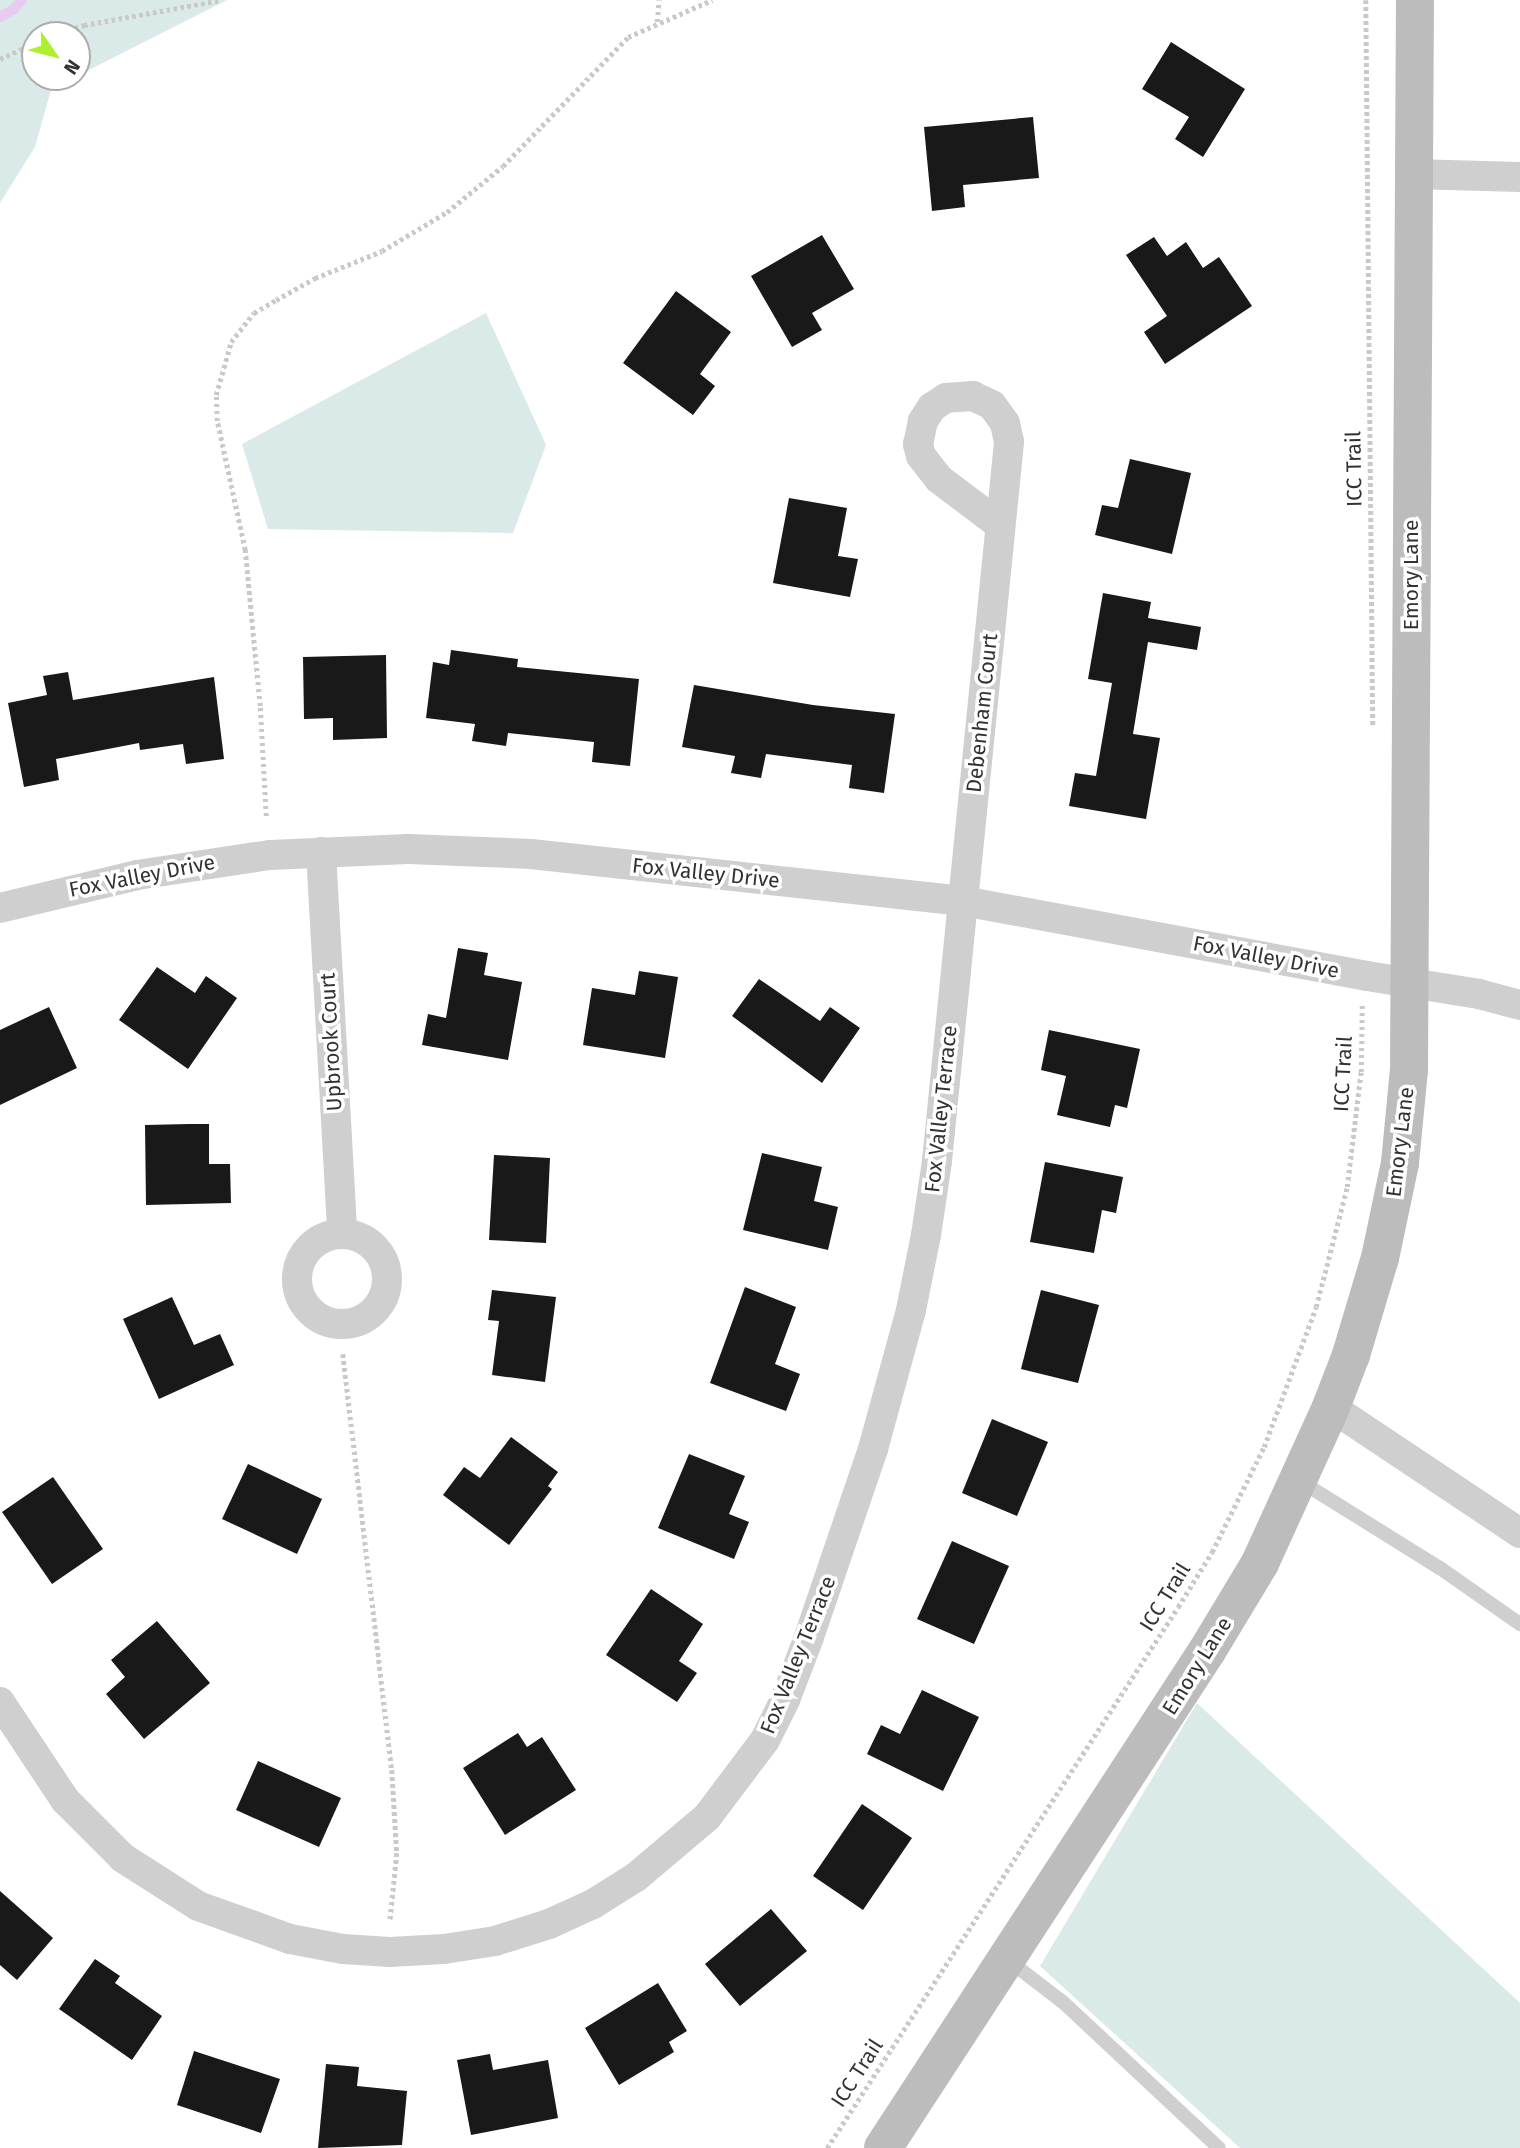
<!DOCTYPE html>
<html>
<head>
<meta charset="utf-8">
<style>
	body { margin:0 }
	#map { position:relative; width:1520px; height:2148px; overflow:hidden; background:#fff; font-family:"Fira Sans",sans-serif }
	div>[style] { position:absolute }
	.green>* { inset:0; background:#d9eae8 }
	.stream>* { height:10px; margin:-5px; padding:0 5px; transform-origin:5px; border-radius:5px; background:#e8ccef }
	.building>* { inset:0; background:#191919 }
	.path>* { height:4.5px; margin-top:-2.25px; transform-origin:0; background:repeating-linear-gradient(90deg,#c9c9c9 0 3.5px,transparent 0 7px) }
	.lane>* { height:14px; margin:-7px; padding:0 7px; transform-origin:7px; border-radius:7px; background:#cfcfcf }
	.street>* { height:30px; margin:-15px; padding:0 15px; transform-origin:15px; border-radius:15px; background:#cfcfcf }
	.street>.ring { margin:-15px; padding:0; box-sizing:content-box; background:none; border:30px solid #cfcfcf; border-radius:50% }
	.secondary>* { height:38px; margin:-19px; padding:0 19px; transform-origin:19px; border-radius:19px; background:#bcbcbc }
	span { translate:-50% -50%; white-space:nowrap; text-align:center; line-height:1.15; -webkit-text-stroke:7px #fff; paint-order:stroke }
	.street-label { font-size:21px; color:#323232 }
	.north { position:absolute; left:21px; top:21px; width:70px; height:70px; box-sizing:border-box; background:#fff; border:2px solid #adadad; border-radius:50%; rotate:125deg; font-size:19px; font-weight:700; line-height:28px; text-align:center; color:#323232 }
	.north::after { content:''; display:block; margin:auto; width:24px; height:32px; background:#aff02e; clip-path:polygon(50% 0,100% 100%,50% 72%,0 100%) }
</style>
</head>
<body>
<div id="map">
	<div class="green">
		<div style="clip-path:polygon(0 0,227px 0,77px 76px,77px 35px,35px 35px,35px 77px,75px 77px,51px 90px,35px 147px,0 203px)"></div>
		<div style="clip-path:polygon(486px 313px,546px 445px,513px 533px,268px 529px,242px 444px)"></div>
		<div style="clip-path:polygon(1197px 1703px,1520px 2003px,1520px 2148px,1240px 2148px,1040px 1966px)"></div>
	</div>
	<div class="stream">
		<div style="left:0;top:17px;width:15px;rotate:-28deg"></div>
		<div style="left:13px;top:10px;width:13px;rotate:-48deg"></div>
	</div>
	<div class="building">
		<div style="clip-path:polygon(1171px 42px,1245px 89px,1203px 157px,1175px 139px,1189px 117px,1142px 89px)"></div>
		<div style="clip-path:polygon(1033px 117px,1039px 178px,963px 185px,965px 207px,932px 211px,924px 127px)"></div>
		<div style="clip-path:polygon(822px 235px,854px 289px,812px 313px,822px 330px,792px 347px,751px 276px)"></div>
		<div style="clip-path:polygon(1154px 237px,1167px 256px,1186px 242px,1203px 268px,1219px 257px,1252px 306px,1165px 364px,1144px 332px,1167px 316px,1126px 255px)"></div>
		<div style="clip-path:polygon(676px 291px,731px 332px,700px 374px,715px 386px,693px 415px,623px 363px)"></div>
		<div style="clip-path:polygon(1130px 459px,1191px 473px,1172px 554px,1095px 535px,1102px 505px,1118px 508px)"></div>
		<div style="clip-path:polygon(789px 498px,847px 508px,838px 556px,858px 559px,850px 597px,773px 583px)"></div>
		<div style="clip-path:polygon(1103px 593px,1151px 602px,1148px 618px,1201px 627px,1197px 650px,1148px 642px,1133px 734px,1160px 738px,1146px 819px,1069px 806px,1075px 773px,1096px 776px,1112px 683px,1088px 679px)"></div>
		<div style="clip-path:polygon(451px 650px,518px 659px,517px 667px,639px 679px,630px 766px,592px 762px,594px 742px,508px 733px,506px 746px,472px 741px,475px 724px,426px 718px,433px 662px,449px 665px)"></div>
		<div style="clip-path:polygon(386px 655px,387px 738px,333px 740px,333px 718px,304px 719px,303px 657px)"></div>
		<div style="clip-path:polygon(68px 672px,73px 700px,214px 677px,224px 759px,186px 764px,183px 744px,140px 750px,139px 743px,56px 759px,59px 780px,24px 787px,8px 703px,47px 695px,43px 676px)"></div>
		<div style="clip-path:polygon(694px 685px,813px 705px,895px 714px,884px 793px,849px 788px,852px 765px,766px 754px,761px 778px,731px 773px,735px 756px,682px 747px)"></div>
		<div style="clip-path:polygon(458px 948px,488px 953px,484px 975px,522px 982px,508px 1060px,422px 1045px,428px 1014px,446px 1018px)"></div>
		<div style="clip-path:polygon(157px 967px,195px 993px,206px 976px,237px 998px,188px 1069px,119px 1020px)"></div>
		<div style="clip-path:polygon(639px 971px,678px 977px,665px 1058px,583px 1045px,592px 988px,635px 995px)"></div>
		<div style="clip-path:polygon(759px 979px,820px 1021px,830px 1007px,860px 1028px,822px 1083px,732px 1016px)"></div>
		<div style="clip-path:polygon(49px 1007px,77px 1068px,0 1105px,0 1030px)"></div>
		<div style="clip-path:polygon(1049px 1030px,1140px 1049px,1127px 1108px,1115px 1105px,1110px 1127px,1057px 1115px,1066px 1076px,1041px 1070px)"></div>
		<div style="clip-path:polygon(189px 1124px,209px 1124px,209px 1164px,230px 1164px,231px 1203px,146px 1205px,145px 1125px)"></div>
		<div style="clip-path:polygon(762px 1153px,822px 1167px,814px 1201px,838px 1207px,828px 1250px,743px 1230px)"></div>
		<div style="clip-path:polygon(494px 1155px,550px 1158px,546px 1243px,489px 1240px)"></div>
		<div style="clip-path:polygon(1045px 1162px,1123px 1177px,1116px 1213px,1102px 1210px,1094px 1253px,1030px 1242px)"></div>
		<div style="clip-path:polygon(745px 1287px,796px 1307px,775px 1364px,800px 1374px,786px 1411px,710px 1383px)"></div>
		<div style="clip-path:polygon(492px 1290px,556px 1297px,545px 1382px,492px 1375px,499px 1321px,488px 1320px)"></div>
		<div style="clip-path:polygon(1041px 1290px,1099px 1305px,1078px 1383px,1021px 1369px)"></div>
		<div style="clip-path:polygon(172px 1297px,194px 1345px,220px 1334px,234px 1365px,159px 1399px,123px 1319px)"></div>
		<div style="clip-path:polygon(992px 1419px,1048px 1442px,1017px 1516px,962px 1493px)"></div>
		<div style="clip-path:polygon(511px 1437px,558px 1472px,548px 1486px,552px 1489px,509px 1545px,443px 1495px,464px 1467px,480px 1478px)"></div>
		<div style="clip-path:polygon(689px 1454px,745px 1476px,729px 1514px,749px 1522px,734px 1559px,658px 1528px)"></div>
		<div style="clip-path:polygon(248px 1464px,322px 1499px,297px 1554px,222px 1519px)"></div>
		<div style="clip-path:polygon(53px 1477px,103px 1549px,52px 1584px,2px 1512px)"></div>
		<div style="clip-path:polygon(952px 1541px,1009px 1566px,974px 1644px,917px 1619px)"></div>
		<div style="clip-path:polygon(651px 1589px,703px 1624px,679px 1661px,697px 1673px,677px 1702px,606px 1655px)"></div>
		<div style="clip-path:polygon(157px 1621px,210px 1683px,144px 1739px,106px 1694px,125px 1677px,111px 1660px)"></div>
		<div style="clip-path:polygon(922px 1690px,979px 1717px,943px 1791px,867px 1754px,881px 1725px,900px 1734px)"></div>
		<div style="clip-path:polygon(518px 1733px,527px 1747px,542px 1737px,576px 1790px,505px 1835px,463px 1768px)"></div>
		<div style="clip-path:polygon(258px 1761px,341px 1798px,319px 1847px,236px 1810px)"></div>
		<div style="clip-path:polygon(862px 1804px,912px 1838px,863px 1910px,813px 1876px)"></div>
		<div style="clip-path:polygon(0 1891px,53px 1938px,17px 1980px,0 1965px)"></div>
		<div style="clip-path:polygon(771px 1909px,807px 1951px,740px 2006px,705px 1964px)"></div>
		<div style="clip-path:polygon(95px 1959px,120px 1976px,115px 1983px,162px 2016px,132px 2060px,59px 2009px)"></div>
		<div style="clip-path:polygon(658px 1983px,687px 2031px,669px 2042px,674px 2052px,619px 2085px,585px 2028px)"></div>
		<div style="clip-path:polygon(194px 2051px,280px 2079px,261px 2133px,177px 2105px)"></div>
		<div style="clip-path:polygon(490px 2054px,493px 2070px,548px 2060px,558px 2118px,471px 2135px,457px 2060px)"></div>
		<div style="clip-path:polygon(326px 2064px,359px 2067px,357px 2086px,407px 2091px,402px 2145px,318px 2148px)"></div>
	</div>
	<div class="path">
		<div style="left:1366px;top:0;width:727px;rotate:89.45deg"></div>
		<div style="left:657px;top:22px;width:22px;rotate:-85deg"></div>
		<div style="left:55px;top:35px;width:31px;rotate:-19deg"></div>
		<div style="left:84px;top:25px;width:139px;rotate:-10.3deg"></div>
		<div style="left:0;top:59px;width:38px;rotate:-25deg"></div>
		<div style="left:266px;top:816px;width:110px;rotate:-93.1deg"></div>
		<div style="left:260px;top:706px;width:157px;rotate:-95.5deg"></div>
		<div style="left:245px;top:550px;width:132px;rotate:-102.2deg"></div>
		<div style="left:217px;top:421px;width:26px;rotate:-92deg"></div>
		<div style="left:216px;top:395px;width:55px;rotate:-74.2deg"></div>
		<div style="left:231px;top:342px;width:37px;rotate:-52deg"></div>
		<div style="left:254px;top:313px;width:26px;rotate:-31deg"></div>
		<div style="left:276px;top:300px;width:45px;rotate:-29.4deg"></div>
		<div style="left:315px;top:278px;width:72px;rotate:-21.9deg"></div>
		<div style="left:382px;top:251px;width:76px;rotate:-31deg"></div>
		<div style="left:447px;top:212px;width:72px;rotate:-39.4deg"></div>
		<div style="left:503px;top:166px;width:180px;rotate:-45.9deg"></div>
		<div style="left:628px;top:37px;width:92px;rotate:-23.8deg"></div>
		<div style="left:343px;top:1354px;width:419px;rotate:83.3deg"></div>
		<div style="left:392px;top:1770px;width:83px;rotate:86.6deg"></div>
		<div style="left:397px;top:1853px;width:69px;rotate:95.8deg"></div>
		<div style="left:827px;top:2148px;width:645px;rotate:-57.02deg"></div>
		<div style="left:1178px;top:1607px;width:65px;rotate:-58.3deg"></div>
		<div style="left:1212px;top:1552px;width:117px;rotate:-63.7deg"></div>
		<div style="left:1264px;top:1447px;width:149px;rotate:-69.6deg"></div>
		<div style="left:1316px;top:1307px;width:124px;rotate:-75.5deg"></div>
		<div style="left:1347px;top:1187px;width:116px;rotate:-83.1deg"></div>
		<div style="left:1361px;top:1072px;width:67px;rotate:-89.1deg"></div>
	</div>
	<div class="lane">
		<div style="left:1300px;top:1481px;width:165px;rotate:31.9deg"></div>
		<div style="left:1440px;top:1568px;width:98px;rotate:35deg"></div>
		<div style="left:1008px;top:1960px;width:71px;rotate:37.5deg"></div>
		<div style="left:1064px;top:2003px;width:212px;rotate:43.1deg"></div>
	</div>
	<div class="street">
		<div style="left:1412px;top:174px;width:108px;rotate:1.6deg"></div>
		<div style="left:321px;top:852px;width:382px;rotate:86.8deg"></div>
		<div style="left:0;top:908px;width:141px;rotate:-13.5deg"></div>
		<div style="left:137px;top:875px;width:134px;rotate:-8.6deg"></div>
		<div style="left:270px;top:855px;width:138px;rotate:-2.5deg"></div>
		<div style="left:408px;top:849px;width:123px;rotate:2.3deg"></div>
		<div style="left:531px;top:854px;width:435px;rotate:6.2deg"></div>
		<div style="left:963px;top:901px;width:411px;rotate:10.5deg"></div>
		<div style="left:1367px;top:976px;width:113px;rotate:9.1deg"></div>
		<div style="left:1479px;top:994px;width:42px;rotate:15deg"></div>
		<div class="ring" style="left:297px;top:1234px;width:60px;height:60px"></div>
		<div style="left:1331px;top:1407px;width:227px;rotate:33.7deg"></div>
		<div style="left:0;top:1702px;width:118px;rotate:56.4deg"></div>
		<div style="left:65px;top:1800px;width:82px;rotate:45deg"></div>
		<div style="left:123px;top:1858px;width:89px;rotate:32.6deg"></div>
		<div style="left:198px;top:1906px;width:98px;rotate:19.7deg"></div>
		<div style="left:290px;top:1939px;width:54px;rotate:10.7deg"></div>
		<div style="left:343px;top:1949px;width:47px;rotate:3.7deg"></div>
		<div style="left:390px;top:1952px;width:54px;rotate:-3.2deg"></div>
		<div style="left:444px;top:1949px;width:52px;rotate:-8.9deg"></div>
		<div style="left:495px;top:1941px;width:57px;rotate:-17.5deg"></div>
		<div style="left:549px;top:1924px;width:48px;rotate:-24.4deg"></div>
		<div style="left:593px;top:1904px;width:51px;rotate:-32.1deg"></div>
		<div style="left:636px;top:1877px;width:93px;rotate:-40.2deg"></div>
		<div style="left:707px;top:1817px;width:96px;rotate:-53deg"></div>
		<div style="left:765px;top:1740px;width:45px;rotate:-63.4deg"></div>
		<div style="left:785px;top:1700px;width:67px;rotate:-69.1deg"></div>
		<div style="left:809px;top:1637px;width:199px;rotate:-71.2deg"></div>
		<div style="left:873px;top:1449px;width:144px;rotate:-74.7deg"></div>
		<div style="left:911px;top:1310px;width:76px;rotate:-78.7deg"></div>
		<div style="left:926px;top:1235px;width:75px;rotate:-81.5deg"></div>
		<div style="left:937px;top:1161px;width:723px;rotate:-84.28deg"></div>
		<div style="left:1009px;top:442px;width:19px;rotate:-102deg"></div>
		<div style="left:1005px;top:423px;width:22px;rotate:-126deg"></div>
		<div style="left:992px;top:405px;width:21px;rotate:-155deg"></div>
		<div style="left:973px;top:396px;width:27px;rotate:176deg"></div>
		<div style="left:946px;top:398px;width:17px;rotate:147deg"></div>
		<div style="left:932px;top:407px;width:17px;rotate:123deg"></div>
		<div style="left:923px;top:421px;width:24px;rotate:102deg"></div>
		<div style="left:918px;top:444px;width:12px;rotate:76deg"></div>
		<div style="left:921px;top:456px;width:29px;rotate:52deg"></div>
		<div style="left:939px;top:479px;width:76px;rotate:37deg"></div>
	</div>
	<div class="secondary">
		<div style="left:883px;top:2148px;width:593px;rotate:-56.9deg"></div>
		<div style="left:1207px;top:1651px;width:103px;rotate:-58.9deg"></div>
		<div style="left:1260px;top:1563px;width:171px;rotate:-65.5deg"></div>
		<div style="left:1331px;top:1407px;width:56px;rotate:-69deg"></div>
		<div style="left:1351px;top:1355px;width:101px;rotate:-73.4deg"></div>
		<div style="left:1380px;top:1258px;width:97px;rotate:-78.1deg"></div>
		<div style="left:1400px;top:1163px;width:93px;rotate:-84.5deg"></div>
		<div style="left:1409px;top:1070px;width:1070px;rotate:-89.68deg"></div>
	</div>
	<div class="street-label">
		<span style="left:1354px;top:469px;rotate:-91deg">ICC Trail</span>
		<span style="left:1411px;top:575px;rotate:-90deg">Emory Lane</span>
		<span style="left:982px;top:713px;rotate:-84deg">Debenham Court</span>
		<span style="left:706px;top:873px;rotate:6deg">Fox Valley Drive</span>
		<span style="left:142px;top:876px;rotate:-11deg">Fox Valley Drive</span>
		<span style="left:1266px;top:957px;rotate:11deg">Fox Valley Drive</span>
		<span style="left:331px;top:1042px;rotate:-93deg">Upbrook Court</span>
		<span style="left:1343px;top:1074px;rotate:-87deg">ICC Trail</span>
		<span style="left:941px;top:1109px;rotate:-84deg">Fox Valley Terrace</span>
		<span style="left:1400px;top:1142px;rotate:-83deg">Emory Lane</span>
		<span style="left:1165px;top:1597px;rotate:-58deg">ICC Trail</span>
		<span style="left:798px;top:1655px;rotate:-68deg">Fox Valley Terrace</span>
		<span style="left:1197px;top:1666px;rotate:-58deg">Emory Lane</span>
		<span style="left:857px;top:2073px;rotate:-57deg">ICC Trail</span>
	</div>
	<div class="north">N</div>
</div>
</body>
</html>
